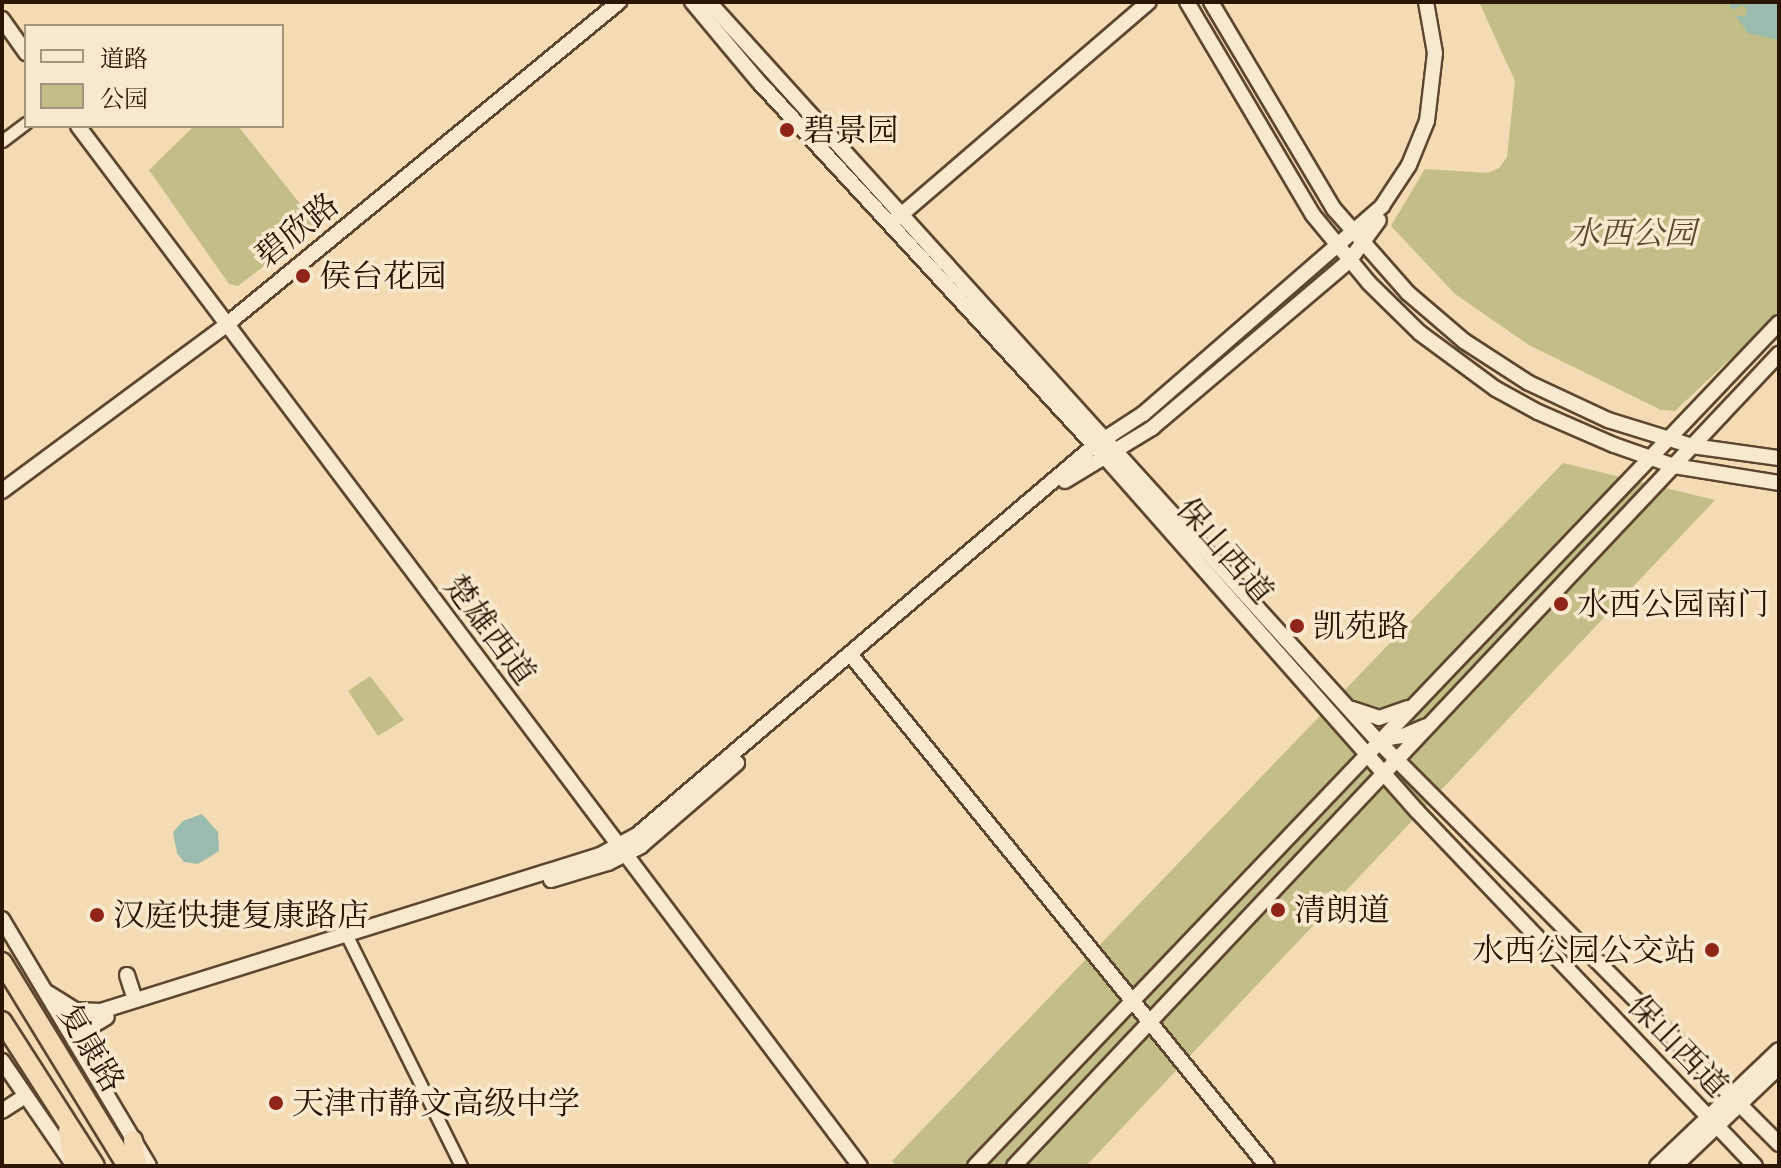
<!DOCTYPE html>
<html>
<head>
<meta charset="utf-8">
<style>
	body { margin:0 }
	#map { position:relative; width:1781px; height:1168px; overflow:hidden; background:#f3dbb4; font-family:"EB Garamond","Noto Serif SC",serif }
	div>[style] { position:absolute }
	.green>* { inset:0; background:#c3be87 }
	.water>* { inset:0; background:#9bbbae }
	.roads { filter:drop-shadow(2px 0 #5d462f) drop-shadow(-2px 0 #5d462f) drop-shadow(0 2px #5d462f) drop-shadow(0 -2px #5d462f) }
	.minor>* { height:11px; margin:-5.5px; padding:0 5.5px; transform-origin:5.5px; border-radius:5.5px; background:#f7e8ce }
	.tertiary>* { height:14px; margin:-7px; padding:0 7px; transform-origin:7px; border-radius:7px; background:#f7e8ce }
	.secondary>* { height:14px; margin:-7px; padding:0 7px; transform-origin:7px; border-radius:7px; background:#f7e8ce }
	.trunk>* { height:18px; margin:-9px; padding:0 9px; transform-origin:9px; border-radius:9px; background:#f3dbb4 }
	.dots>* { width:22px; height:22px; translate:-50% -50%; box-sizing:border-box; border:4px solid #f7e8ce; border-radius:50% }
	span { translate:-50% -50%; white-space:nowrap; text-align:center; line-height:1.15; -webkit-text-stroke:7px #f7e8ce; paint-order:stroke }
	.poi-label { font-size:32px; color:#2b1503 }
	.left { translate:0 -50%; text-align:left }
	.right { translate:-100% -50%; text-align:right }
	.street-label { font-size:32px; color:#2b1503 }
	.park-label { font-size:32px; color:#59482b; font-style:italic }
	.frame { position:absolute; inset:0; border:4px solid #2b1503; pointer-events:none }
	.legend { position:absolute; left:24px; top:24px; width:260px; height:104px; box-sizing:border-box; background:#f7e8ce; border:2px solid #a5947d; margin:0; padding:10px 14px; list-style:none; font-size:24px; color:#2b1503 }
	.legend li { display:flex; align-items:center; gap:16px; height:40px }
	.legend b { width:40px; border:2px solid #a5947d }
</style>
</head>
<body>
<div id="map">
	<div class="green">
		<div style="clip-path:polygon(1479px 2px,1779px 2px,1779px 313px,1675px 411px,1661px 410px,1529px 345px,1455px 294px,1391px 226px,1425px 169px,1488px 173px,1499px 168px,1507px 157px,1515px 81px)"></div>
		<div style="clip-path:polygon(194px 126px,238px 126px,317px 225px,238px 286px,229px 284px,149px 170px)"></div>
		<div style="clip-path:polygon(1563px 463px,1715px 500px,1086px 1166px,896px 1166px,892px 1161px)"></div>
		<div style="clip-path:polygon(370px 676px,404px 720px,378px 736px,348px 691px)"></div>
	</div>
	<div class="water">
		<div style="clip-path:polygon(1727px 2px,1779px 2px,1779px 40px,1748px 33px,1735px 15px,1745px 17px,1747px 8px,1741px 5px,1733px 10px)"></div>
		<div style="clip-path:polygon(202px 814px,218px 832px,219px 851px,198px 864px,184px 862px,177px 853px,173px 832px,183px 821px)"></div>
	</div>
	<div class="roads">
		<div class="minor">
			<div style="left:2px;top:141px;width:30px;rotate:-37deg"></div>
			<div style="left:347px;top:936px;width:257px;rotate:63.6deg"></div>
		</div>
		<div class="tertiary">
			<div style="left:2px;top:19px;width:42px;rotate:54.8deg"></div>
			<div style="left:78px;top:126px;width:1301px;rotate:53.06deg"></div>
			<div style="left:894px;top:221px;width:336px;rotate:-40.7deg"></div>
			<div style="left:1065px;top:481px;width:102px;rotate:-31.3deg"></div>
			<div style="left:1152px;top:428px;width:260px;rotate:-40.3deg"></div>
			<div style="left:1350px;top:260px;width:49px;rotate:-54.1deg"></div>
			<div style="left:2px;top:491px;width:279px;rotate:-36.5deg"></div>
			<div style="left:226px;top:325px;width:509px;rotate:-39.42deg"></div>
			<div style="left:850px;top:654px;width:660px;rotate:50.84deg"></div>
			<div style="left:551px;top:880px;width:59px;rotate:-16.6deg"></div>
			<div style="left:608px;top:863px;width:37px;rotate:-27deg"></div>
			<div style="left:641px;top:846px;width:127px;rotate:-40.8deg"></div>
			<div style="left:127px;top:975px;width:26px;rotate:72deg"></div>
			<div style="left:48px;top:993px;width:32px;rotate:32deg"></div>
			<div style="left:75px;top:1010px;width:26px;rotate:2deg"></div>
			<div style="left:101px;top:1011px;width:523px;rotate:-17.36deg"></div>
			<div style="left:600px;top:855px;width:42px;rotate:-28.4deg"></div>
			<div style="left:637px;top:835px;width:602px;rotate:-40.42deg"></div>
			<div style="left:1095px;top:445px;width:57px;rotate:-32.9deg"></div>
			<div style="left:1143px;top:414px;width:317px;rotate:-41deg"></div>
			<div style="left:1382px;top:206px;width:49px;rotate:-56.6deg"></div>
			<div style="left:1409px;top:165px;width:48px;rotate:-67.8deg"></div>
			<div style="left:1427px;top:121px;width:68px;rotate:-83.3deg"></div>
			<div style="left:1435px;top:53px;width:52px;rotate:-100deg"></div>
			<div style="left:82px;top:1051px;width:23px;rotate:-77deg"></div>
			<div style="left:87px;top:1029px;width:23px;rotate:-31deg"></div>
			<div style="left:2px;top:1111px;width:27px;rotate:-33deg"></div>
			<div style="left:1657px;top:1166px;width:168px;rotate:-43.6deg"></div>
			<div style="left:1675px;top:1166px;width:144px;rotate:-43.6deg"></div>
		</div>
		<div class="secondary">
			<div style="left:692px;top:2px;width:104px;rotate:50.1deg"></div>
			<div style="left:759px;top:82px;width:509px;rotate:47.31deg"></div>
			<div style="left:1104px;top:456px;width:473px;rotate:48.6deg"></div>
			<div style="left:1417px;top:811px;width:490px;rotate:46.4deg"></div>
			<div style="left:709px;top:2px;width:995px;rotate:47.85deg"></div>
			<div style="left:1377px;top:740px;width:570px;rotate:45.14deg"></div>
			<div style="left:1187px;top:2px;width:247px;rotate:59.4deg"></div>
			<div style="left:1313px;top:215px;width:88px;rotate:50.5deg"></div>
			<div style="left:1369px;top:283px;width:71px;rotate:44.4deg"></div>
			<div style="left:1420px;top:333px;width:94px;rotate:36.4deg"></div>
			<div style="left:1496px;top:389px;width:48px;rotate:28.7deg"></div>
			<div style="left:1538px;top:412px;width:83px;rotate:23.5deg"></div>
			<div style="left:1614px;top:445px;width:64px;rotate:19.3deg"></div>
			<div style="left:1674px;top:466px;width:106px;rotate:9.2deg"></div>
			<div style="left:1211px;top:2px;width:241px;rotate:59.3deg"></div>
			<div style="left:1334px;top:209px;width:112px;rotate:48.6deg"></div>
			<div style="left:1408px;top:293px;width:74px;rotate:40.6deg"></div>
			<div style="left:1464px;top:341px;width:77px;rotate:32.9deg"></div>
			<div style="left:1529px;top:383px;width:87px;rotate:25.1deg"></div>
			<div style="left:1608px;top:420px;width:88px;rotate:17.2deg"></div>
			<div style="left:1692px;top:446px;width:88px;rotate:7.9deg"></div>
			<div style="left:1352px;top:709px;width:28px;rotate:18deg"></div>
			<div style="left:1379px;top:718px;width:31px;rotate:-19deg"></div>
			<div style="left:1377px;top:740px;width:26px;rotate:-9deg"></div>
			<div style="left:1403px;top:736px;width:25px;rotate:-23deg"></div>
			<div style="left:2px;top:919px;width:287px;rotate:59.2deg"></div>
			<div style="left:2px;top:1061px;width:124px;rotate:55.5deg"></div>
			<div style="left:975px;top:1166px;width:1165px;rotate:-46.36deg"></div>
			<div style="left:1014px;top:1166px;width:1116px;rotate:-46.71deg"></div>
		</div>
		<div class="trunk">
			<div style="left:2px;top:962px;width:239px;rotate:58.5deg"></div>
			<div style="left:2px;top:1021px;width:172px;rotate:57.3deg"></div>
			<div style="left:68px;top:1131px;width:35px;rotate:80deg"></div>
			<div style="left:133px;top:1140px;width:26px;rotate:81deg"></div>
		</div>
	</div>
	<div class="dots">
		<div style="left:787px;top:130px;background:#8f2418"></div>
		<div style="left:303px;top:276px;background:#8f2418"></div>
		<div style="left:1561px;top:604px;background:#8f2418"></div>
		<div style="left:1297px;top:626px;background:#8f2418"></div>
		<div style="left:1278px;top:910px;background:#8f2418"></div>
		<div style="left:97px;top:915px;background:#8f2418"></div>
		<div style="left:1712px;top:950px;background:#8f2418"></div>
		<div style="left:276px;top:1103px;background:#8f2418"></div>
	</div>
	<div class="poi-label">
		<span class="left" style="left:803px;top:130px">碧景园</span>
		<span class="left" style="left:319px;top:276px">侯台花园</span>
		<span class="left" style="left:1577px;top:604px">水西公园南门</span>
		<span class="left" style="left:1313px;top:626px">凯苑路</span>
		<span class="left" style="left:1294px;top:910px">清朗道</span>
		<span class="left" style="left:113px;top:915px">汉庭快捷复康路店</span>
		<span class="right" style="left:1696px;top:950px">水西公园公交站</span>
		<span class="left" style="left:292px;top:1103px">天津市静文高级中学</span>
	</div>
	<div class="street-label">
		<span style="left:297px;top:230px;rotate:-39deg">碧欣路</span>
		<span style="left:1225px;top:551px;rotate:49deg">保山西道</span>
		<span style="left:490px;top:630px;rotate:53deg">楚雄西道</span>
		<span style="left:1678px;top:1046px;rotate:46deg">保山西道</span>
		<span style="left:91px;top:1048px;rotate:59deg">复康路</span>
	</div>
	<div class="park-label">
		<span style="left:1632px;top:233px">水西公园</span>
	</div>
	<div class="frame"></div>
	<ul class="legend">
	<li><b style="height:10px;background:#f7e8ce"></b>道路</li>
	<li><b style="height:22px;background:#c3be87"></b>公园</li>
	</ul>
</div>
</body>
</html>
